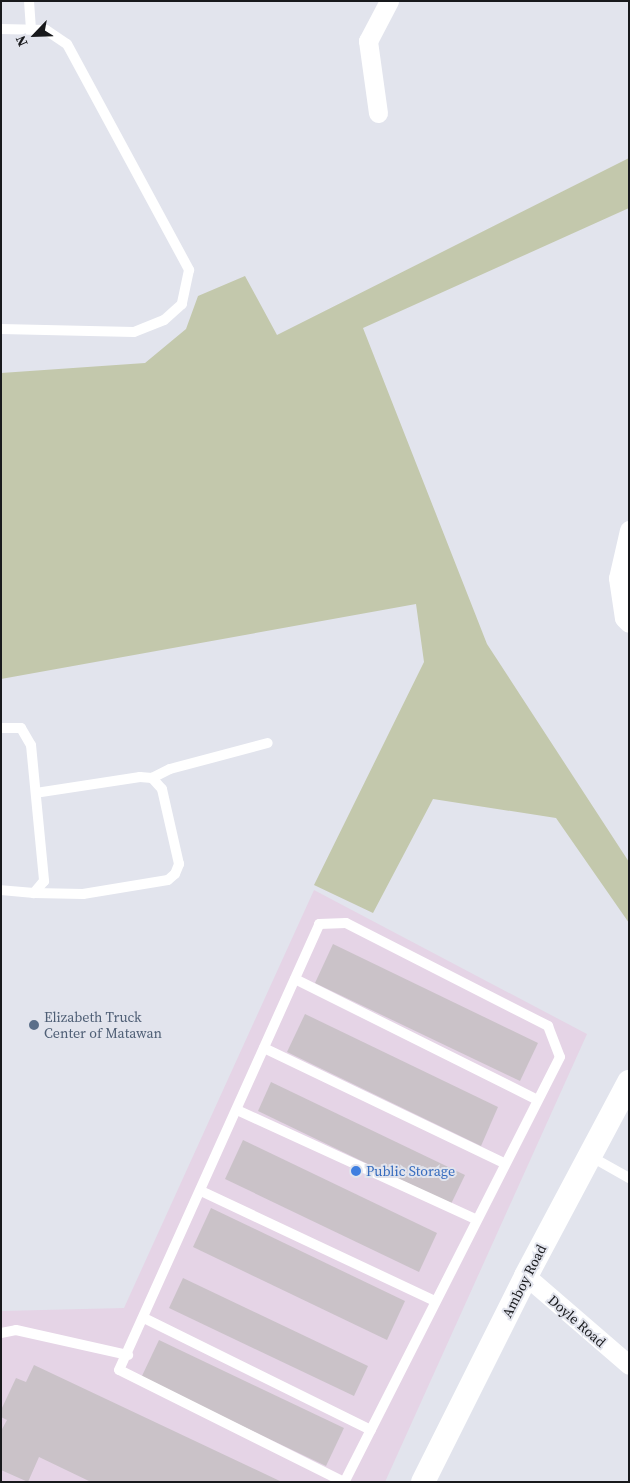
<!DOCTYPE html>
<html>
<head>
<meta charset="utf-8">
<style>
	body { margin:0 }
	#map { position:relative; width:630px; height:1483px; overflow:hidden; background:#e2e4ed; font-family:"Source Serif 4",serif }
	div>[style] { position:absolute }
	.commercial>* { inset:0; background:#e5d4e6 }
	.green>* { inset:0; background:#c3c8ac }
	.building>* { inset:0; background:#cac2c8 }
	.service>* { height:10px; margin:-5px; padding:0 5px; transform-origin:5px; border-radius:5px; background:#fff }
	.minor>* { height:19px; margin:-9.5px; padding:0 9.5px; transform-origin:9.5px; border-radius:9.5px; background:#fff }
	.tertiary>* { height:24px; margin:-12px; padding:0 12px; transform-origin:12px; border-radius:12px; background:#fff }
	.dots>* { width:14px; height:14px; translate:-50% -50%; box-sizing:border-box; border:2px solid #e2e4ed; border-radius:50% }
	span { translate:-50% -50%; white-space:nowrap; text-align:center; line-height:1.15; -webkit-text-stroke:4px #e2e4ed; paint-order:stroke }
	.service-label { font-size:14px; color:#4e5e75 }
	.left { translate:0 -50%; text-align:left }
	.shop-label { font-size:14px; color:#366cbe }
	.street-label { font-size:14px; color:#18191c }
	.frame { position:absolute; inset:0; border:2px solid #18191c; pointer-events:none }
	.north { position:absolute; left:10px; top:10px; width:50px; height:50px; -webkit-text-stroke:4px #e2e4ed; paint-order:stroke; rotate:246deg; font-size:14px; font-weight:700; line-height:20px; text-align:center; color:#18191c }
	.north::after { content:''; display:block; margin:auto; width:18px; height:22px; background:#18191c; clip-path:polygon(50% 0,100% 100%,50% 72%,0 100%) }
</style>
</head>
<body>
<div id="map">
	<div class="commercial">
		<div style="clip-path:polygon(314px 890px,587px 1034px,385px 1482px,1px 1482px,1px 1311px,124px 1308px)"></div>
	</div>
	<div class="green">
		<div style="clip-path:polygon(629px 158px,629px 208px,363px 328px,487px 644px,629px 862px,629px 923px,556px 818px,433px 799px,373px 913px,314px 885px,424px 662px,416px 604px,1px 679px,1px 373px,145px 363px,186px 329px,198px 296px,245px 276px,277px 335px)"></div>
	</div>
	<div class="building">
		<div style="clip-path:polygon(333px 944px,538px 1043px,520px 1081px,315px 983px)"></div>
		<div style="clip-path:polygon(305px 1014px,498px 1107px,481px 1146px,287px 1052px)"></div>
		<div style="clip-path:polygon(271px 1082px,465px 1175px,451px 1204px,258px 1111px)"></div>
		<div style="clip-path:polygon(243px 1140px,437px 1233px,419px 1272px,225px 1179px)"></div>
		<div style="clip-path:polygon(211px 1208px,405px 1301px,387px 1340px,193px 1247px)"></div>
		<div style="clip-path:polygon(183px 1278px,368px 1366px,354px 1396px,169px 1308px)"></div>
		<div style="clip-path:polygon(159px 1340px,344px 1428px,326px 1466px,141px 1378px)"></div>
		<div style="clip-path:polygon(34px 1365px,282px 1482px,91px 1482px,39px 1457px,28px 1482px,1px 1470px,1px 1431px,7px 1420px,1px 1417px,1px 1410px,16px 1378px,26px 1382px)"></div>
	</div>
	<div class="service">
		<div style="left:29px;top:1px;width:28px;rotate:86deg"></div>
		<div style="left:1px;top:29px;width:45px;rotate:1.3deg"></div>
		<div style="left:46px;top:30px;width:25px;rotate:34deg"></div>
		<div style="left:67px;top:44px;width:257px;rotate:61.6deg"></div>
		<div style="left:189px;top:270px;width:35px;rotate:102deg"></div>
		<div style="left:182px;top:304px;width:24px;rotate:138deg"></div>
		<div style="left:164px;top:320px;width:32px;rotate:158deg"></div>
		<div style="left:134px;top:332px;width:133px;rotate:-178.7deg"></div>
		<div style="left:1px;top:728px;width:20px"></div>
		<div style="left:21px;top:728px;width:20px;rotate:60deg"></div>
		<div style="left:31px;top:745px;width:137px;rotate:84.5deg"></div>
		<div style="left:44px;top:881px;width:16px;rotate:130deg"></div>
		<div style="left:34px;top:893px;width:33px;rotate:-175deg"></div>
		<div style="left:152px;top:778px;width:20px;rotate:-27deg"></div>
		<div style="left:170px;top:769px;width:101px;rotate:-14.9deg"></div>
		<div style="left:34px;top:893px;width:49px;rotate:1.2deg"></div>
		<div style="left:83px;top:894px;width:86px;rotate:-9.4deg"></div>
		<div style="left:168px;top:880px;width:9px;rotate:-41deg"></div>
		<div style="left:175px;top:874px;width:11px;rotate:-68deg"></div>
		<div style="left:179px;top:864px;width:77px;rotate:-102.8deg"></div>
		<div style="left:162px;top:789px;width:15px;rotate:-132deg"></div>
		<div style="left:152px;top:778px;width:12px;rotate:-175deg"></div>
		<div style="left:140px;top:777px;width:105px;rotate:171.3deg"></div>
		<div style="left:346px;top:923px;width:227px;rotate:27deg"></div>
		<div style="left:548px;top:1026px;width:33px;rotate:69deg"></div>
		<div style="left:560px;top:1057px;width:477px;rotate:116.9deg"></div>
		<div style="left:344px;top:1482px;width:251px;rotate:-153.5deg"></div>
		<div style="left:119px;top:1370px;width:489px;rotate:-65.8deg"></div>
		<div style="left:319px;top:924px;width:27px;rotate:-2deg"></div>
		<div style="left:295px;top:979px;width:271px;rotate:26.5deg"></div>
		<div style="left:264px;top:1048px;width:266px;rotate:25.6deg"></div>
		<div style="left:237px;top:1110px;width:262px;rotate:24.6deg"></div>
		<div style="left:590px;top:1156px;width:45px;rotate:29.4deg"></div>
		<div style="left:201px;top:1191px;width:259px;rotate:25.2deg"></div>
		<div style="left:144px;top:1318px;width:253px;rotate:26.3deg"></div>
		<div style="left:1px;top:1333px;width:15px;rotate:-11deg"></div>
		<div style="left:16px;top:1330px;width:115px;rotate:12.6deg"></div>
	</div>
	<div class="minor">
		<div style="left:378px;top:113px;width:73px;rotate:-97.9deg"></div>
		<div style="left:368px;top:41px;width:45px;rotate:-62.3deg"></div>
		<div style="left:629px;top:530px;width:49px;rotate:102.9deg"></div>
		<div style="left:618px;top:578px;width:40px;rotate:81.5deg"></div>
		<div style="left:624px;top:618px;width:7px;rotate:45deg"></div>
		<div style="left:526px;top:1276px;width:136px;rotate:40.8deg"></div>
	</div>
	<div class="tertiary">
		<div style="left:423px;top:1482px;width:230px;rotate:-63.4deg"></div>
		<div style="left:526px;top:1276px;width:220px;rotate:-62deg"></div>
	</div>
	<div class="dots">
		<div style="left:34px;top:1025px;background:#5c6f8a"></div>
		<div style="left:356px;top:1171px;background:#3f7fe0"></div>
	</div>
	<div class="service-label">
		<span class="left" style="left:44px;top:1025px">Elizabeth Truck<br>Center of Matawan</span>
	</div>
	<div class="shop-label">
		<span class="left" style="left:366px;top:1171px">Public Storage</span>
	</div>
	<div class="street-label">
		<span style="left:524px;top:1281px;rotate:-63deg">Amboy Road</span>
		<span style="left:577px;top:1321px;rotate:41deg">Doyle Road</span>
	</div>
	<div class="frame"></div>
	<div class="north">N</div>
</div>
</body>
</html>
